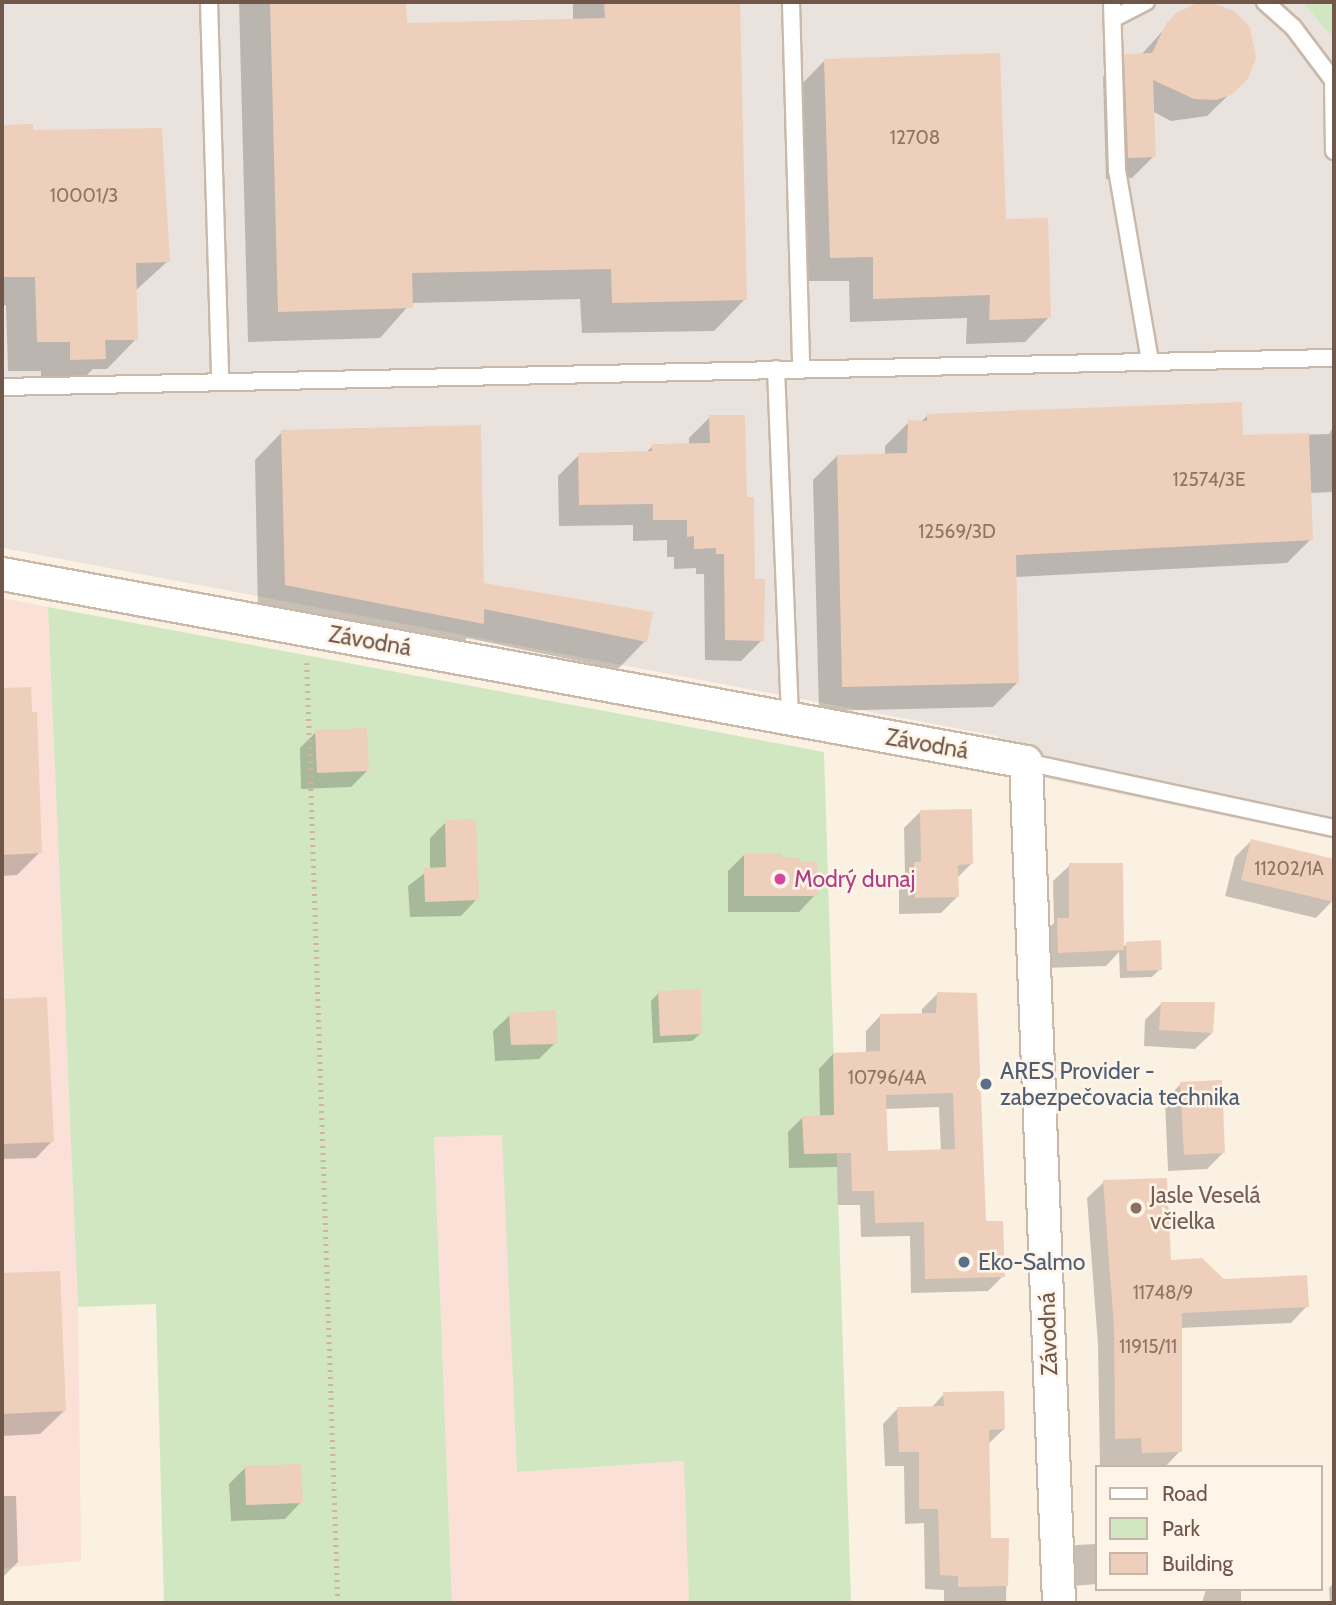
<!DOCTYPE html>
<html>
<head>
<meta charset="utf-8">
<style>
	body { margin:0 }
	#map { position:relative; width:1336px; height:1605px; overflow:hidden; background:#faf1e2; font-family:Cabin,sans-serif }
	div>[style] { position:absolute }
	.commercial>* { inset:0; background:#fae0d6 }
	.industrial>* { inset:0; background:#eae3dd }
	.green>* { inset:0; background:#d1e7c2 }
	.shadow>* { inset:0; background:#0003 }
	.building>* { inset:0; background:#eecfbb }
	.path>* { height:4.5px; margin-top:-2.25px; transform-origin:0; background:repeating-linear-gradient(90deg,#d2b29f 0 2px,transparent 0 7px) }
	.roads { filter:drop-shadow(2px 0 #cab8a9) drop-shadow(-2px 0 #cab8a9) drop-shadow(0 2px #cab8a9) drop-shadow(0 -2px #cab8a9) }
	.service>* { height:16px; margin:-8px; padding:0 8px; transform-origin:8px; border-radius:8px; background:#fff }
	.minor>* { height:32px; margin:-16px; padding:0 16px; transform-origin:16px; border-radius:16px; background:#fff }
	.dots>* { width:19px; height:19px; translate:-50% -50%; box-sizing:border-box; border:4px solid #fef5e8; border-radius:50% }
	span { translate:-50% -50%; white-space:nowrap; text-align:center; line-height:1.15; -webkit-text-stroke:5px #fef5e8; paint-order:stroke }
	.number-label { font-size:19px; color:#907566 }
	.number-label span { -webkit-text-stroke-width:0 }
	.street-label { font-size:23px; color:#70574a }
	.hotel-label { font-size:23px; color:#b23c85 }
	.left { translate:0 -50%; text-align:left }
	.service-label { font-size:23px; color:#4e5e75 }
	.education-label { font-size:23px; color:#785e54 }
	.frame { position:absolute; inset:0; border:4px solid #70574a; pointer-events:none }
	.legend { position:absolute; left:1095px; top:1465px; width:228px; height:126px; box-sizing:border-box; background:#fef5e8; border:2px solid #c5b6a9; margin:0; padding:9px 12px; list-style:none; font-size:21px; color:#70574a }
	.legend li { display:flex; align-items:center; gap:14px; height:35px }
	.legend b { width:35px; border:2px solid #c5b6a9 }
</style>
</head>
<body>
<div id="map">
	<div class="commercial">
		<div style="clip-path:polygon(2px 598px,48px 607px,78px 1307px,81px 1561px,2px 1568px)"></div>
		<div style="clip-path:polygon(503px 1135px,517px 1472px,685px 1461px,689px 1603px,452px 1603px,434px 1136px)"></div>
	</div>
	<div class="industrial">
		<div style="clip-path:polygon(2px 2px,1303px 2px,1334px 40px,1334px 839px,1044px 778px,997px 736px,3px 548px)"></div>
	</div>
	<div class="green">
		<div style="clip-path:polygon(1303px 2px,1334px 2px,1334px 40px)"></div>
		<div style="clip-path:polygon(48px 607px,824px 752px,851px 1603px,689px 1603px,684px 1461px,517px 1472px,502px 1135px,434px 1137px,452px 1603px,164px 1603px,156px 1304px,78px 1307px)"></div>
	</div>
	<div class="shadow">
		<div style="clip-path:polygon(239px 2px,404px 2px,405px 25px,573px 21px,573px 2px,738px 2px,745px 299px,714px 331px,582px 333px,580px 299px,411px 303px,380px 338px,248px 342px)"></div>
		<div style="clip-path:polygon(1177px 15px,1248px 28px,1254px 57px,1246px 78px,1207px 116px,1171px 121px,1152px 111px,1154px 156px,1132px 178px,1106px 179px,1103px 77px,1125px 56px,1141px 55px)"></div>
		<div style="clip-path:polygon(825px 60px,1004px 221px,1049px 317px,1025px 342px,966px 344px,967px 318px,850px 322px,849px 281px,807px 281px,801px 85px)"></div>
		<div style="clip-path:polygon(31px 126px,31px 132px,168px 261px,135px 291px,136px 339px,107px 369px,93px 369px,74px 388px,41px 389px,41px 371px,8px 371px,6px 305px,2px 306px,2px 127px)"></div>
		<div style="clip-path:polygon(928px 415px,1241px 437px,1329px 434px,1334px 426px,1334px 492px,1310px 493px,1311px 539px,1287px 563px,1015px 577px,1017px 683px,993px 707px,819px 711px,813px 480px,837px 456px,885px 455px,885px 446px,909px 422px,920px 423px)"></div>
		<div style="clip-path:polygon(710px 417px,745px 499px,762px 640px,741px 661px,705px 660px,704px 574px,696px 574px,696px 568px,674px 569px,674px 557px,667px 557px,667px 540px,633px 541px,633px 525px,559px 526px,558px 476px,579px 455px,645px 453px,653px 446px,689px 445px,689px 438px)"></div>
		<div style="clip-path:polygon(282px 432px,483px 584px,645px 641px,618px 669px,467px 638px,454px 651px,258px 612px,255px 460px)"></div>
		<div style="clip-path:polygon(316px 732px,367px 771px,351px 787px,301px 789px,300px 748px)"></div>
		<div style="clip-path:polygon(38px 798px,40px 852px,17px 875px,2px 876px,2px 800px)"></div>
		<div style="clip-path:polygon(920px 812px,971px 864px,957px 878px,957px 897px,941px 913px,899px 914px,899px 880px,905px 874px,904px 828px)"></div>
		<div style="clip-path:polygon(446px 822px,477px 899px,461px 916px,410px 917px,408px 886px,430px 869px,430px 838px)"></div>
		<div style="clip-path:polygon(1251px 841px,1334px 860px,1332px 901px,1316px 918px,1225px 896px,1235px 857px)"></div>
		<div style="clip-path:polygon(744px 855px,781px 859px,815px 895px,799px 912px,728px 912px,728px 871px)"></div>
		<div style="clip-path:polygon(1070px 865px,1122px 948px,1127px 944px,1160px 969px,1152px 977px,1120px 978px,1119px 952px,1106px 966px,1042px 968px,1041px 936px,1054px 923px,1053px 881px)"></div>
		<div style="clip-path:polygon(659px 993px,700px 1034px,692px 1041px,653px 1043px,651px 1001px)"></div>
		<div style="clip-path:polygon(evenodd,937px 994px,984px 1223px,1003px 1276px,988px 1291px,911px 1293px,910px 1236px,861px 1237px,860px 1205px,838px 1205px,837px 1167px,789px 1168px,788px 1132px,803px 1117px,820px 1117px,819px 1069px,833px 1054px,866px 1054px,866px 1031px,880px 1016px,922px 1015px,922px 1009px,937px 994px,939px 1107px,941px 1152px,887px 1153px,885px 1109px,939px 1107px)"></div>
		<div style="clip-path:polygon(46px 999px,52px 1141px,36px 1158px,2px 1159px,2px 1000px)"></div>
		<div style="clip-path:polygon(1162px 1003px,1212px 1033px,1195px 1049px,1144px 1046px,1145px 1020px)"></div>
		<div style="clip-path:polygon(510px 1015px,555px 1043px,539px 1059px,495px 1061px,493px 1031px)"></div>
		<div style="clip-path:polygon(1181px 1084px,1223px 1153px,1207px 1169px,1168px 1171px,1165px 1100px)"></div>
		<div style="clip-path:polygon(1104px 1182px,1169px 1262px,1307px 1306px,1291px 1323px,1180px 1328px,1180px 1451px,1165px 1467px,1100px 1467px,1098px 1345px,1087px 1198px)"></div>
		<div style="clip-path:polygon(58px 1273px,65px 1410px,40px 1434px,2px 1436px,2px 1275px)"></div>
		<div style="clip-path:polygon(944px 1394px,1004px 1429px,988px 1444px,989px 1540px,1007px 1540px,1006px 1603px,944px 1603px,944px 1590px,925px 1589px,924px 1523px,905px 1524px,904px 1466px,885px 1466px,883px 1424px,898px 1408px,931px 1408px)"></div>
		<div style="clip-path:polygon(245px 1468px,301px 1502px,285px 1519px,231px 1521px,229px 1484px)"></div>
		<div style="clip-path:polygon(2px 1496px,16px 1496px,18px 1562px,2px 1578px)"></div>
		<div style="clip-path:polygon(1096px 1544px,1096px 1584px,1063px 1587px,1062px 1559px,1076px 1545px)"></div>
		<div style="clip-path:polygon(1334px 1583px,1334px 1603px,1330px 1603px,1329px 1588px)"></div>
		<div style="clip-path:polygon(1206px 1589px,1241px 1589px,1241px 1603px,1202px 1603px)"></div>
	</div>
	<div class="building">
		<div style="clip-path:polygon(270px 2px,406px 2px,407px 23px,605px 18px,604px 2px,740px 2px,747px 300px,612px 303px,611px 269px,412px 273px,413px 308px,278px 312px)"></div>
		<div style="clip-path:polygon(1197px 3px,1213px 3px,1234px 11px,1250px 27px,1256px 58px,1248px 79px,1231px 95px,1216px 100px,1194px 99px,1153px 80px,1156px 157px,1128px 158px,1124px 54px,1152px 53px,1166px 24px,1176px 13px)"></div>
		<div style="clip-path:polygon(1000px 53px,1006px 219px,1048px 218px,1051px 318px,989px 320px,990px 295px,873px 299px,873px 257px,830px 258px,824px 59px)"></div>
		<div style="clip-path:polygon(33px 124px,33px 130px,162px 128px,170px 262px,136px 263px,138px 340px,105px 340px,106px 359px,70px 360px,70px 342px,37px 342px,35px 277px,2px 277px,2px 125px)"></div>
		<div style="clip-path:polygon(1242px 402px,1243px 435px,1309px 433px,1313px 540px,1016px 555px,1019px 683px,842px 687px,837px 455px,907px 453px,908px 420px,927px 421px,927px 414px)"></div>
		<div style="clip-path:polygon(709px 415px,745px 415px,747px 497px,754px 497px,755px 579px,765px 579px,764px 641px,725px 640px,724px 554px,716px 554px,716px 548px,694px 549px,694px 536px,687px 537px,687px 520px,653px 520px,653px 504px,579px 505px,578px 453px,652px 451px,652px 444px,710px 443px)"></div>
		<div style="clip-path:polygon(481px 425px,484px 583px,653px 612px,647px 642px,484px 609px,484px 624px,285px 585px,281px 430px)"></div>
		<div style="clip-path:polygon(31px 687px,32px 712px,37px 712px,42px 853px,2px 855px,2px 688px)"></div>
		<div style="clip-path:polygon(367px 728px,369px 771px,317px 773px,315px 730px)"></div>
		<div style="clip-path:polygon(972px 809px,973px 864px,958px 865px,959px 897px,915px 898px,914px 862px,921px 862px,920px 810px)"></div>
		<div style="clip-path:polygon(476px 819px,479px 900px,425px 902px,424px 868px,446px 867px,445px 820px)"></div>
		<div style="clip-path:polygon(1251px 839px,1334px 859px,1334px 902px,1241px 880px)"></div>
		<div style="clip-path:polygon(744px 853px,782px 853px,782px 857px,800px 858px,800px 862px,817px 862px,817px 896px,744px 896px)"></div>
		<div style="clip-path:polygon(1069px 863px,1123px 863px,1124px 950px,1058px 953px,1057px 918px,1069px 918px)"></div>
		<div style="clip-path:polygon(1161px 940px,1162px 970px,1127px 971px,1126px 942px)"></div>
		<div style="clip-path:polygon(701px 989px,702px 1034px,660px 1036px,658px 991px)"></div>
		<div style="clip-path:polygon(evenodd,937px 992px,977px 993px,986px 1221px,1003px 1221px,1005px 1277px,925px 1279px,924px 1222px,875px 1223px,874px 1191px,852px 1191px,851px 1153px,804px 1154px,802px 1116px,834px 1115px,833px 1053px,880px 1051px,880px 1014px,936px 1013px,937px 992px,953px 1093px,955px 1149px,888px 1151px,886px 1095px,953px 1093px)"></div>
		<div style="clip-path:polygon(47px 997px,54px 1142px,2px 1144px,2px 999px)"></div>
		<div style="clip-path:polygon(1161px 1002px,1215px 1002px,1213px 1033px,1159px 1030px)"></div>
		<div style="clip-path:polygon(556px 1010px,557px 1044px,511px 1045px,509px 1013px)"></div>
		<div style="clip-path:polygon(1222px 1080px,1225px 1153px,1184px 1155px,1180px 1082px)"></div>
		<div style="clip-path:polygon(1167px 1178px,1171px 1260px,1202px 1258px,1224px 1279px,1307px 1275px,1309px 1307px,1182px 1313px,1182px 1452px,1142px 1453px,1141px 1438px,1115px 1439px,1114px 1328px,1103px 1180px)"></div>
		<div style="clip-path:polygon(60px 1271px,66px 1411px,2px 1414px,2px 1273px)"></div>
		<div style="clip-path:polygon(1004px 1391px,1005px 1429px,989px 1430px,991px 1538px,1009px 1538px,1008px 1586px,958px 1587px,958px 1576px,940px 1575px,938px 1509px,919px 1509px,919px 1452px,899px 1452px,897px 1407px,944px 1406px,943px 1392px)"></div>
		<div style="clip-path:polygon(301px 1464px,303px 1503px,246px 1505px,245px 1466px)"></div>
	</div>
	<div class="path">
		<div style="left:307px;top:663px;width:941px;rotate:88.11deg"></div>
	</div>
	<div class="roads">
		<div class="service">
			<div style="left:209px;top:2px;width:379px;rotate:88.3deg"></div>
			<div style="left:791px;top:2px;width:367px;rotate:88.4deg"></div>
			<div style="left:1112px;top:2px;width:168px;rotate:88.3deg"></div>
			<div style="left:1117px;top:170px;width:195px;rotate:80.2deg"></div>
			<div style="left:1265px;top:2px;width:38px;rotate:42deg"></div>
			<div style="left:1293px;top:27px;width:66px;rotate:53deg"></div>
			<div style="left:1333px;top:80px;width:71px;rotate:89.2deg"></div>
			<div style="left:1114px;top:18px;width:36px;rotate:-27deg"></div>
			<div style="left:776px;top:369px;width:350px;rotate:87.7deg"></div>
			<div style="left:2px;top:387px;width:1332px;rotate:-1.25deg"></div>
			<div style="left:1026px;top:762px;width:315px;rotate:12.1deg"></div>
		</div>
		<div class="minor">
			<div style="left:2px;top:574px;width:1041px;rotate:10.4deg"></div>
			<div style="left:1026px;top:762px;width:842px;rotate:87.75deg"></div>
		</div>
	</div>
	<div class="dots">
		<div style="left:780px;top:879px;background:#d1479c"></div>
		<div style="left:986px;top:1084px;background:#5c6f8a"></div>
		<div style="left:1136px;top:1208px;background:#8d6e63"></div>
		<div style="left:964px;top:1262px;background:#5c6f8a"></div>
	</div>
	<div class="number-label">
		<span style="left:915px;top:138px">12708</span>
		<span style="left:84px;top:196px">10001/3</span>
		<span style="left:1209px;top:480px">12574/3E</span>
		<span style="left:957px;top:532px">12569/3D</span>
		<span style="left:1289px;top:869px">11202/1A</span>
		<span style="left:887px;top:1078px">10796/4A</span>
		<span style="left:1163px;top:1293px">11748/9</span>
		<span style="left:1148px;top:1347px">11915/11</span>
	</div>
	<div class="street-label">
		<span style="left:370px;top:641px;rotate:10deg">Závodná</span>
		<span style="left:927px;top:744px;rotate:10deg">Závodná</span>
		<span style="left:1048px;top:1334px;rotate:-92deg">Závodná</span>
	</div>
	<div class="hotel-label">
		<span class="left" style="left:794px;top:879px">Modrý dunaj</span>
	</div>
	<div class="service-label">
		<span class="left" style="left:1000px;top:1084px">ARES Provider -<br>zabezpečovacia technika</span>
		<span class="left" style="left:978px;top:1262px">Eko-Salmo</span>
	</div>
	<div class="education-label">
		<span class="left" style="left:1150px;top:1208px">Jasle Veselá<br>včielka</span>
	</div>
	<div class="frame"></div>
	<ul class="legend">
	<li><b style="height:9px;background:#fff"></b>Road</li>
	<li><b style="height:19px;background:#d1e7c2"></b>Park</li>
	<li><b style="height:19px;background:#eecfbb"></b>Building</li>
	</ul>
</div>
</body>
</html>
